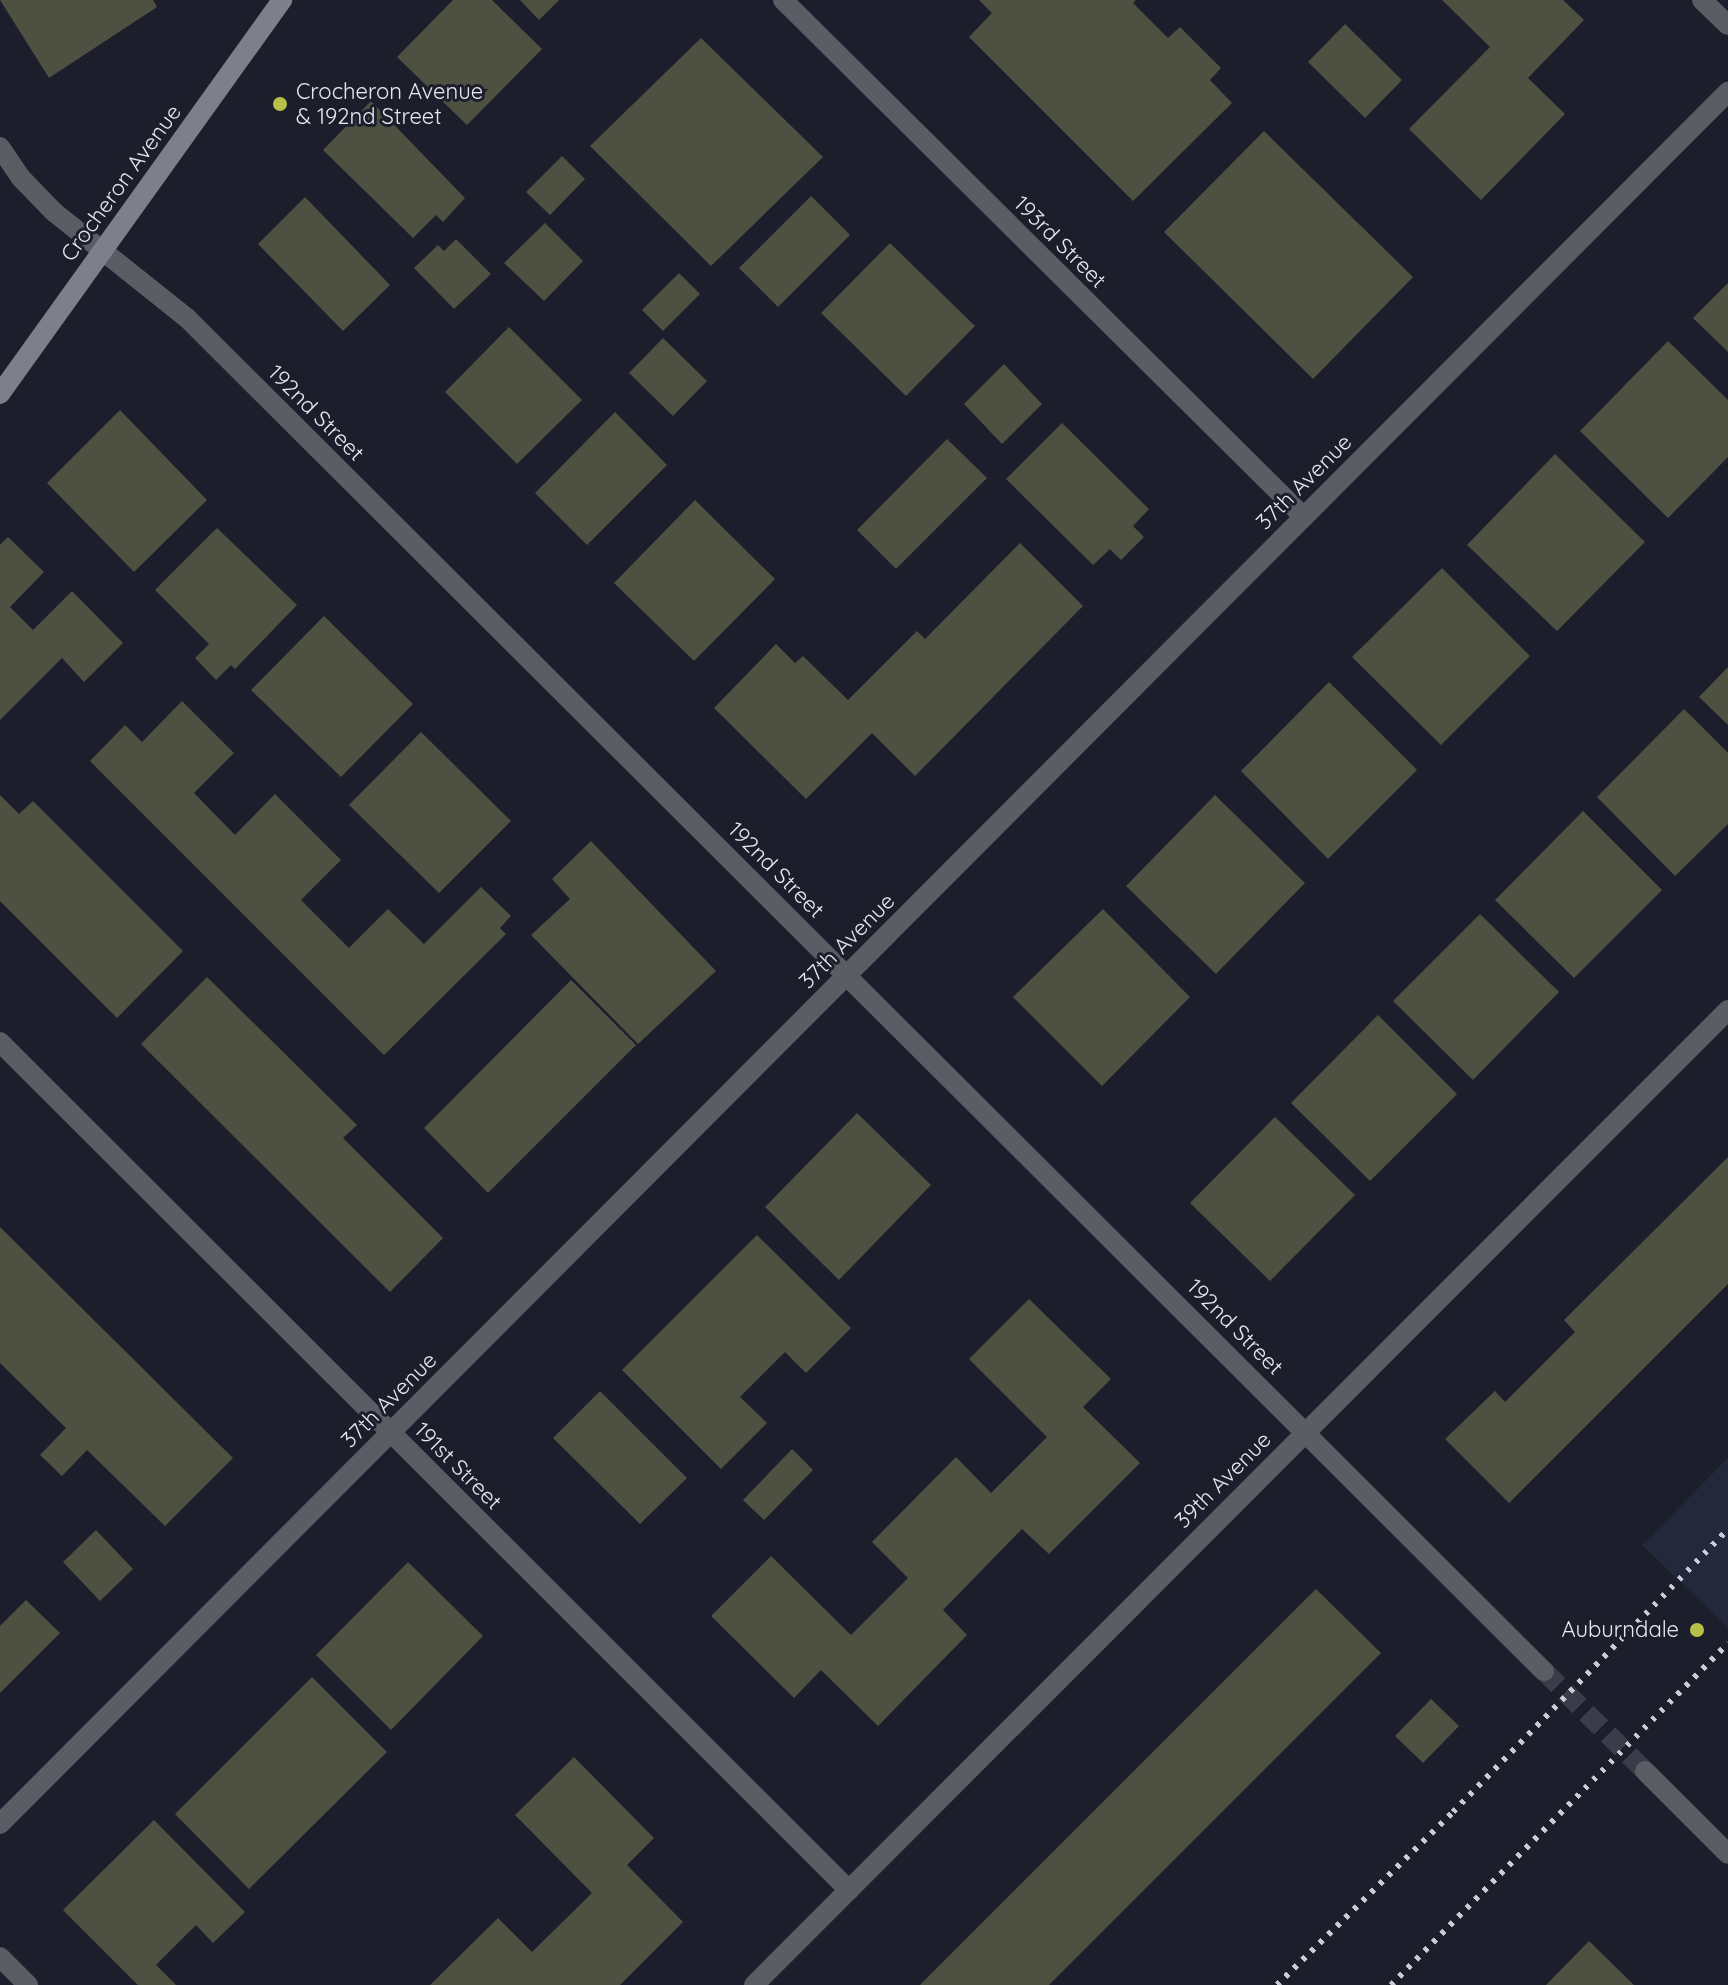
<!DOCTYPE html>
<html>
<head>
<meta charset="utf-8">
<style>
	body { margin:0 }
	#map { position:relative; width:1728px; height:1985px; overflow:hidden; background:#1c1f2b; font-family:Quicksand,sans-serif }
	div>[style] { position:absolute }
	.built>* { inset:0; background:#23283a }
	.building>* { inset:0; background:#4e5041 }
	.street-tunnel>* { height:20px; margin-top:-10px; transform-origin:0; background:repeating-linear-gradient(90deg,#3a3d49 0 20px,transparent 0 30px) }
	.street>* { height:20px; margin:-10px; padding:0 10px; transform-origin:10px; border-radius:10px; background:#5b5d64 }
	.secondary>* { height:20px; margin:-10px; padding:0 10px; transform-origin:10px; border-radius:10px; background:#7d808b }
	.rail>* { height:6px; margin-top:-3px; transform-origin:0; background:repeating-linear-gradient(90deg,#c9ccd5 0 4px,transparent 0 12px) }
	.dots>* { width:22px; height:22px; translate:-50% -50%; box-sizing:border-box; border:4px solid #1c1f2b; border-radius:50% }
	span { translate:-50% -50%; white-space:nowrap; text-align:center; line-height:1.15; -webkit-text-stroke:6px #1c1f2b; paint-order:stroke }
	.poi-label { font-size:22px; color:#e5e8f0 }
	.left { translate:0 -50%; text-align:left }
	.right { translate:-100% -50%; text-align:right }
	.street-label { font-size:22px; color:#e5e8f0 }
</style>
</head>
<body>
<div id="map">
	<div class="built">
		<div style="clip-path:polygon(1728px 1458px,1728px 1628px,1642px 1545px)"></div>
	</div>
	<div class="building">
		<div style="clip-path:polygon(0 0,153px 0,157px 7px,49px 78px)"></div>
		<div style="clip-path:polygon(453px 0,492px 0,542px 49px,467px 125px,397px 57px)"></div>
		<div style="clip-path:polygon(520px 0,559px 0,539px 20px)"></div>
		<div style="clip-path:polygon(979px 0,1136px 0,1133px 3px,1168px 38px,1180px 27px,1221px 68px,1210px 80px,1232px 103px,1133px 201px,969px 37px,992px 13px)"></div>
		<div style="clip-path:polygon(1442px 0,1563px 0,1584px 20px,1528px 78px,1565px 114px,1481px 200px,1409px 129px,1490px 47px)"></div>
		<div style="clip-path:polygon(1345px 24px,1402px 80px,1365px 118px,1308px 62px)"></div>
		<div style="clip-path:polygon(701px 38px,823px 157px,711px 266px,590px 146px)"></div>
		<div style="clip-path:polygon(371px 101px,465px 198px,443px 222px,436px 215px,413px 238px,323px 150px)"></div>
		<div style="clip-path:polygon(1264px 131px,1413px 277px,1313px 379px,1164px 232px)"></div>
		<div style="clip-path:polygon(562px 156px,585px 179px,550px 215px,526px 192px)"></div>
		<div style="clip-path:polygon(811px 196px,850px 235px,778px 307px,739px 268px)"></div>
		<div style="clip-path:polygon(305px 197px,390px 285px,343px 331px,258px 244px)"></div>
		<div style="clip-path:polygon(545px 223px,583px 261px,544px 301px,504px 263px)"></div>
		<div style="clip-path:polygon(456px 239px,491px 274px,454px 309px,414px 268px,438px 245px,444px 251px)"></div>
		<div style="clip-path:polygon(890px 243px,975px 326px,906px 396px,821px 313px)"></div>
		<div style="clip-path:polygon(679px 273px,700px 294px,663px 331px,642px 310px)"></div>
		<div style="clip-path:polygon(1728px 283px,1728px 352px,1693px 318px)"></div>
		<div style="clip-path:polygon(509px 327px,582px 400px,517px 464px,445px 392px)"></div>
		<div style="clip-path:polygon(663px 338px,707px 381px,673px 416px,629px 373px)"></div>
		<div style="clip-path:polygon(1668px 341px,1728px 400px,1728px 457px,1668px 518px,1580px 431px)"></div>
		<div style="clip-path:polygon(1004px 364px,1042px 404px,1002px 444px,964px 404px)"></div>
		<div style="clip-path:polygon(120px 410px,207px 500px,134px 572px,47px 483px)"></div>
		<div style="clip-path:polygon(615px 412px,667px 465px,587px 545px,535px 493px)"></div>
		<div style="clip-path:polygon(1062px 423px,1149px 509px,1133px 526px,1144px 537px,1121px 560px,1110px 549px,1093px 565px,1006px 479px)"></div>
		<div style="clip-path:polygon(947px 439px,987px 478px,896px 569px,857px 530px)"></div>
		<div style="clip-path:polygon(1555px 454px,1645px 542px,1557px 631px,1467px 545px)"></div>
		<div style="clip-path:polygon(695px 500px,775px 579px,694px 661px,614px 583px)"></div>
		<div style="clip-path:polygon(217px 528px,297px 605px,235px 669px,231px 665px,216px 680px,195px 658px,209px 644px,155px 590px)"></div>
		<div style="clip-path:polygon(8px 537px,44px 572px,10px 607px,33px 630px,72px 591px,123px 643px,84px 682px,62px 658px,0 720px,0 545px)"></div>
		<div style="clip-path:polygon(1020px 543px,1083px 606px,915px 776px,872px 733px,806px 799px,714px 708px,776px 644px,795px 663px,803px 656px,848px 700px,917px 631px,925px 639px)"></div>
		<div style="clip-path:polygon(1442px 568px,1530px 656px,1441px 745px,1352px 657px)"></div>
		<div style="clip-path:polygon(324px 616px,413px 704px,341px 777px,251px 690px)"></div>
		<div style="clip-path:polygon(1728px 667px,1728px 725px,1699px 697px)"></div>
		<div style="clip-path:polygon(1329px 682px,1417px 770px,1328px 859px,1241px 771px)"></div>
		<div style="clip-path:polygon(182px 701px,234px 753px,194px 793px,235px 835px,275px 794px,341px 860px,301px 900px,349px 948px,388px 909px,424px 944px,481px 887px,511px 916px,500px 928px,506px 934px,384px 1055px,90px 761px,125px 725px,142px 742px)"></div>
		<div style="clip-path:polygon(1684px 709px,1728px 753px,1728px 824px,1675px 876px,1597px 797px)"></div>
		<div style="clip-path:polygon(421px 732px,511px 821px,439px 893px,349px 805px)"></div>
		<div style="clip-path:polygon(0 795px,19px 814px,33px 801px,183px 951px,117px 1018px,0 901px)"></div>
		<div style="clip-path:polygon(1215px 795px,1305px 883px,1216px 974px,1126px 886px)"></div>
		<div style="clip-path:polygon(1583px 811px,1662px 890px,1574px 978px,1495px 900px)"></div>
		<div style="clip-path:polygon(591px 841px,716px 971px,638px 1044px,531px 935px,570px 899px,552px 879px)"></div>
		<div style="clip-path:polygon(1103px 909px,1190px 997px,1102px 1086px,1013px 997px)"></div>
		<div style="clip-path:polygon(1480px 914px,1559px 992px,1473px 1080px,1393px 1001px)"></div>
		<div style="clip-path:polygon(207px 977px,357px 1125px,343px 1138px,443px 1238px,390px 1292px,141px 1044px)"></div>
		<div style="clip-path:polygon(571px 980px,636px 1045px,488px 1193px,424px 1128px)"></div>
		<div style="clip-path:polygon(1378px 1015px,1457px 1094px,1370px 1181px,1291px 1103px)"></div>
		<div style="clip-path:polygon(857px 1113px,931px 1185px,839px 1280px,765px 1207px)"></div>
		<div style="clip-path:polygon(1275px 1117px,1355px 1195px,1270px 1281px,1190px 1203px)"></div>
		<div style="clip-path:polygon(1728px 1157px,1728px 1284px,1509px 1503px,1445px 1439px,1495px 1391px,1505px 1402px,1575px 1332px,1564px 1320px)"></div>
		<div style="clip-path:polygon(0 1227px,233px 1458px,165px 1526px,87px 1450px,62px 1476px,40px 1455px,66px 1428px,0 1363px)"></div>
		<div style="clip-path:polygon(757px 1235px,851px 1328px,806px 1373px,785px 1352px,740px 1397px,767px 1423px,721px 1469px,622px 1370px)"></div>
		<div style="clip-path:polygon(1029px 1299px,1111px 1379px,1083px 1407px,1140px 1463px,1049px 1554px,1022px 1529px,943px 1610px,967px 1635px,878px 1726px,821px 1670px,794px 1698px,711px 1616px,771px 1556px,851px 1635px,908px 1578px,872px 1542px,956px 1457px,991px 1493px,1047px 1437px,969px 1359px)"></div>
		<div style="clip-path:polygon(600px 1391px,687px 1478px,640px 1524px,553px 1438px)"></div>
		<div style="clip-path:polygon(792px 1449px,813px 1470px,764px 1520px,743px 1500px)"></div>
		<div style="clip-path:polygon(96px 1530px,133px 1569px,100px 1601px,63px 1562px)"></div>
		<div style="clip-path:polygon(408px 1562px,483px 1636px,391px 1730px,316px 1655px)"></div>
		<div style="clip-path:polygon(1316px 1589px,1381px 1653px,1049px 1985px,920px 1985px)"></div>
		<div style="clip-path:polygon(26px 1600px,60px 1633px,0 1693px,0 1626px)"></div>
		<div style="clip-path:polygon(312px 1677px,387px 1752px,249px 1889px,175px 1814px)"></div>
		<div style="clip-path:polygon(1431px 1699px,1459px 1726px,1423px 1763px,1395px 1736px)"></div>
		<div style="clip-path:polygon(574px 1757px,654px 1838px,627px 1865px,683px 1922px,620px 1985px,430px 1985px,498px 1918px,532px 1952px,592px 1893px,515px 1815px)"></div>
		<div style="clip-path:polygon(154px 1820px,245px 1912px,213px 1943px,196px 1925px,156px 1965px,176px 1985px,138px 1985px,63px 1910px)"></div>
		<div style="clip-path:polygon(1589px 1941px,1634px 1985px,1546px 1985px)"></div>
	</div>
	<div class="street-tunnel">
		<div style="left:1544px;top:1671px;width:142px;rotate:44.7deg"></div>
	</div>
	<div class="street">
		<div style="left:783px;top:0;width:734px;rotate:44.78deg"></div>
		<div style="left:1702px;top:0;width:36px;rotate:44deg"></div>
		<div style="left:0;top:147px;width:37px;rotate:56deg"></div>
		<div style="left:21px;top:178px;width:47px;rotate:45.9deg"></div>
		<div style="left:54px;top:212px;width:171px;rotate:38.6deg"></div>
		<div style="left:188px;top:319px;width:1915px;rotate:44.92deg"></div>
		<div style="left:0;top:1042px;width:1200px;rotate:44.97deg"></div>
		<div style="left:1645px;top:1771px;width:117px;rotate:45deg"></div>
		<div style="left:0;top:1824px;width:2447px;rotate:-45.07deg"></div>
		<div style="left:0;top:1957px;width:40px;rotate:45deg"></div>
		<div style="left:754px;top:1985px;width:1378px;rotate:-45.03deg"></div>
	</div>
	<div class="secondary">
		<div style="left:0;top:394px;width:485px;rotate:-54.4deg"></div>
	</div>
	<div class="rail">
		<div style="left:1277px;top:1985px;width:247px;rotate:-44.5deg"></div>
		<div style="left:1453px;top:1812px;width:395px;rotate:-45.8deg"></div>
		<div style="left:1391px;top:1985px;width:480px;rotate:-45.4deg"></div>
	</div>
	<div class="dots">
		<div style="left:280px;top:104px;background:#b8c147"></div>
		<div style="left:1697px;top:1630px;background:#b8c147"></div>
	</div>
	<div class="poi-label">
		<span class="left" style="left:296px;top:104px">Crocheron Avenue<br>&amp; 192nd Street</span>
		<span class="right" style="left:1679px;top:1630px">Auburndale</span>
	</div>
	<div class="street-label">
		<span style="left:121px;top:183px;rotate:-54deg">Crocheron Avenue</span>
		<span style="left:1060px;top:242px;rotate:45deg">193rd Street</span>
		<span style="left:316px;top:413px;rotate:45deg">192nd Street</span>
		<span style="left:1304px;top:482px;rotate:-45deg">37th Avenue</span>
		<span style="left:776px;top:870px;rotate:45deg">192nd Street</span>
		<span style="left:847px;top:941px;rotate:-45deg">37th Avenue</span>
		<span style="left:1235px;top:1327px;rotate:45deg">192nd Street</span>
		<span style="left:389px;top:1400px;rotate:-45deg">37th Avenue</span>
		<span style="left:458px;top:1466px;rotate:45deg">191st Street</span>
		<span style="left:1223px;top:1480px;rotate:-45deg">39th Avenue</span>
	</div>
</div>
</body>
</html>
